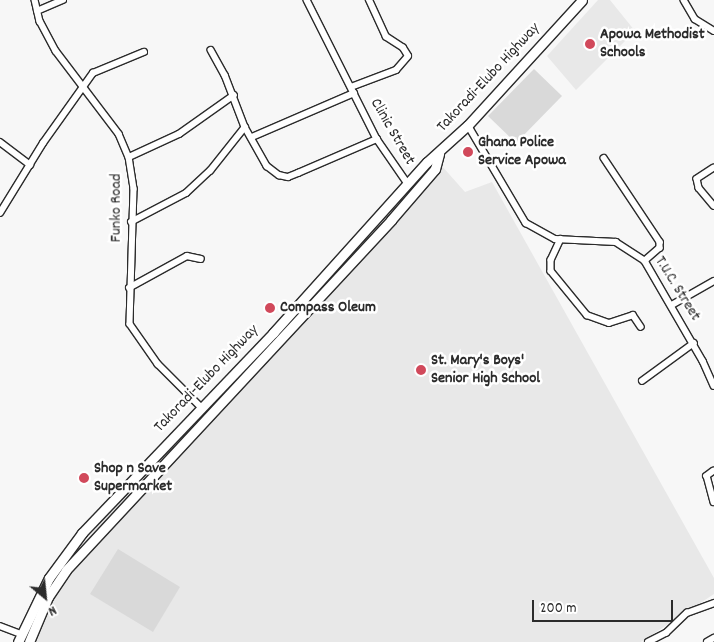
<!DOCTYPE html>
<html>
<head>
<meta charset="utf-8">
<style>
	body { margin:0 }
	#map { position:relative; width:714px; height:642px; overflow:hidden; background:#f7f7f7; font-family:Dekko,sans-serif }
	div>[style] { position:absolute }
	.built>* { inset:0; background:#e8e8e8 }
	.green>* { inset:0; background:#d9d9d9 }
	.roads { filter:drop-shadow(1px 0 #2b2b2b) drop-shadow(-1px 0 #2b2b2b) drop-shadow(0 1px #2b2b2b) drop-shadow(0 -1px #2b2b2b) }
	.minor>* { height:5.5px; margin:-2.75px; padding:0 2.75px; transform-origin:2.75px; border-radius:2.75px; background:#fff }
	.trunk>* { height:9px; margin:-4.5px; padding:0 4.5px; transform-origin:4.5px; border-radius:4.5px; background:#fff }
	.dots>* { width:14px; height:14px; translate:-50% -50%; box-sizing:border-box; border:2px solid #fff; border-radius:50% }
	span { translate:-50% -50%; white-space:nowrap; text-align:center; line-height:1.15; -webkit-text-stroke:5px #fff; paint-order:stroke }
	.poi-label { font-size:16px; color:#2b2b2b; font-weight:700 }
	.left { translate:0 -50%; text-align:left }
	.street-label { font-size:16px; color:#2b2b2b }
	.north { position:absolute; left:20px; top:572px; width:50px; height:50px; -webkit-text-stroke:4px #fff; paint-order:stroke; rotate:152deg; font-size:14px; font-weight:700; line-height:20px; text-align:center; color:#2b2b2b }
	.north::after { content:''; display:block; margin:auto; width:18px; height:22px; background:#2b2b2b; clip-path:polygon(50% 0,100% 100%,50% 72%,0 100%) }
	.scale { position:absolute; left:532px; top:600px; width:141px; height:22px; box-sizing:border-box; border:2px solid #2b2b2b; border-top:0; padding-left:6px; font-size:15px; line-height:18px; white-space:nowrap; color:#2b2b2b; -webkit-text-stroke:4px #fff; paint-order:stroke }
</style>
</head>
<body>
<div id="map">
	<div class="built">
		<div style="clip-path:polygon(598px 0,610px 0,635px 31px,576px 90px,547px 56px)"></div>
		<div style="clip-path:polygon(441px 165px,465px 192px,492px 182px,714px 578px,714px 594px,641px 642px,35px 642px,59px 578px,85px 541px,155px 461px)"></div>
	</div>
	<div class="green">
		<div style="clip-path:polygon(534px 69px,562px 96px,516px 143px,488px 116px)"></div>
		<div style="clip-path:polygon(118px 549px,180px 587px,153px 632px,90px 594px)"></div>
	</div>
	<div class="roads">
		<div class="minor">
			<div style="left:35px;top:0;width:22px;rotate:77deg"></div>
			<div style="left:40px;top:21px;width:34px;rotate:62deg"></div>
			<div style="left:56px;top:51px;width:104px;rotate:52.8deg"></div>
			<div style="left:119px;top:134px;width:25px;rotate:67deg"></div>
			<div style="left:129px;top:157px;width:32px;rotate:81deg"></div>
			<div style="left:134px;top:189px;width:135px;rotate:91.7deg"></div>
			<div style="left:130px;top:324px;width:49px;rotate:55deg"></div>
			<div style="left:158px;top:364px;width:61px;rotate:45deg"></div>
			<div style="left:307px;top:0;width:156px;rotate:63.3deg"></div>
			<div style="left:377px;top:139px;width:55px;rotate:55.4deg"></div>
			<div style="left:684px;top:0;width:22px;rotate:60deg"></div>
			<div style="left:695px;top:19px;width:22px;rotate:32deg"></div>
			<div style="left:37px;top:11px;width:28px;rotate:-23deg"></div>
			<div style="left:211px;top:50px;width:29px;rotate:61deg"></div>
			<div style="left:225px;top:75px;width:56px;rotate:69deg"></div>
			<div style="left:245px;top:127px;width:45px;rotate:60.6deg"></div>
			<div style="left:267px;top:166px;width:15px;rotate:37deg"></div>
			<div style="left:279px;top:175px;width:9px;rotate:13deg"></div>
			<div style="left:288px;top:177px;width:11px;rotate:-22deg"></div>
			<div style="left:298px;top:173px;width:86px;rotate:-23.3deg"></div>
			<div style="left:351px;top:87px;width:48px;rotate:-20.7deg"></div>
			<div style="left:396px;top:70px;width:18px;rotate:-49deg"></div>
			<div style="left:408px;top:56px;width:9px;rotate:-122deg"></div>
			<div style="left:403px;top:48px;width:20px;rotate:-147deg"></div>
			<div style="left:386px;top:37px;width:41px;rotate:-114.7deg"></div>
			<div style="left:468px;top:125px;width:114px;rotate:59.4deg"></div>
			<div style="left:526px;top:223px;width:33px;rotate:29deg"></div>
			<div style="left:555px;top:239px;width:61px;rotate:2.8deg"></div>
			<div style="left:616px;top:242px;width:35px;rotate:33deg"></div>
			<div style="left:645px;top:261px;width:116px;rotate:59.9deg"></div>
			<div style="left:703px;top:361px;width:27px;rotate:66deg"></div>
			<div style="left:252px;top:137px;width:111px;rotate:-23.3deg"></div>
			<div style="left:0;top:142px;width:38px;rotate:37deg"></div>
			<div style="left:129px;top:157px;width:55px;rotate:-24.7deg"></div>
			<div style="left:179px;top:134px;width:67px;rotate:-35.3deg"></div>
			<div style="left:604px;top:158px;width:101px;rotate:56.3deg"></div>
			<div style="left:660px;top:242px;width:6px;rotate:90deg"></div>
			<div style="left:660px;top:248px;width:20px;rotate:139deg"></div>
			<div style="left:714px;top:168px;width:20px;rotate:147deg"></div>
			<div style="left:697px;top:179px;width:9px;rotate:77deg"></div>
			<div style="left:699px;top:188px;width:23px;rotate:50deg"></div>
			<div style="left:0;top:213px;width:82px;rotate:-58.4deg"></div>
			<div style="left:43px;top:143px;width:86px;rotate:-54.5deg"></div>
			<div style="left:93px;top:73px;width:55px;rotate:-22.4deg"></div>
			<div style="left:131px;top:222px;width:62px;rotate:-27.8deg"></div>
			<div style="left:186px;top:193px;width:33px;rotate:-43deg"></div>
			<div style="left:210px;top:171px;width:56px;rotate:-51.5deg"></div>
			<div style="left:561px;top:239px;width:23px;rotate:115deg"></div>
			<div style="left:551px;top:260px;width:11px;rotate:90deg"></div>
			<div style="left:551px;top:271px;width:57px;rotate:50.7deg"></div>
			<div style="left:587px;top:315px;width:23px;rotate:20deg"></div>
			<div style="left:609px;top:323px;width:25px;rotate:-18deg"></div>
			<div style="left:633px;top:315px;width:14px;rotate:56deg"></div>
			<div style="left:129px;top:288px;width:66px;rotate:-28.9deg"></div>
			<div style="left:187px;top:256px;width:14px;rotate:12deg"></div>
			<div style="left:672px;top:305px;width:48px;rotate:-29.7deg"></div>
			<div style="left:642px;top:381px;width:64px;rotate:-36.2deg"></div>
			<div style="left:714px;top:471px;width:9px;rotate:144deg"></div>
			<div style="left:707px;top:476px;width:27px;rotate:75deg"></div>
			<div style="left:0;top:626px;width:22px;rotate:21deg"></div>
			<div style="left:648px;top:642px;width:20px;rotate:-27deg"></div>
			<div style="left:666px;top:633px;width:29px;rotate:-44deg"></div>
			<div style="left:687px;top:613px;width:29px;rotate:-20deg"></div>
			<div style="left:707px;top:642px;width:8px;rotate:-30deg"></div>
		</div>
		<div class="trunk">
			<div style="left:18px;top:642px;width:71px;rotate:-64.2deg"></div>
			<div style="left:49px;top:578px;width:56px;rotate:-53.7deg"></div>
			<div style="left:82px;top:533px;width:277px;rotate:-46.3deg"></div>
			<div style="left:273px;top:333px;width:230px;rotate:-48deg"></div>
			<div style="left:427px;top:162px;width:55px;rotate:-42.1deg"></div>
			<div style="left:468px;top:125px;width:169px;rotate:-47.6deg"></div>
			<div style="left:29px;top:642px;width:49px;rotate:-67.1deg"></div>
			<div style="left:48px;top:597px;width:32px;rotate:-56deg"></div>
			<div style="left:66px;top:570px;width:478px;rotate:-47.1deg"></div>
			<div style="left:391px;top:220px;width:67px;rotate:-49.2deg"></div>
			<div style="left:435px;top:169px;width:16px;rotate:-75deg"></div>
		</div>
	</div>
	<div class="dots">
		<div style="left:590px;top:44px;background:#d1495b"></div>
		<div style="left:468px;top:152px;background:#d1495b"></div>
		<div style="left:270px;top:308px;background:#d1495b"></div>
		<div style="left:421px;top:370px;background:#d1495b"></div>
		<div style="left:84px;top:478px;background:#d1495b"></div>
	</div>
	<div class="poi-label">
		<span class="left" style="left:600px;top:44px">Apowa Methodist<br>Schools</span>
		<span class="left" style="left:478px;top:152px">Ghana Police<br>Service Apowa</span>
		<span class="left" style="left:280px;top:308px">Compass Oleum</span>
		<span class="left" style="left:431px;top:370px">St. Mary's Boys'<br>Senior High School</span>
		<span class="left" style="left:94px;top:478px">Shop n Save<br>Supermarket</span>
	</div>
	<div class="street-label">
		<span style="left:489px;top:78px;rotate:-47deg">Takoradi-Elubo Highway</span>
		<span style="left:392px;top:132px;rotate:60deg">Clinic Street</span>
		<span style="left:117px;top:208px;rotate:-90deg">Funko Road</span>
		<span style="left:677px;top:289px;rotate:58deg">T.U.C. Street</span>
		<span style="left:207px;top:379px;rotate:-46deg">Takoradi-Elubo Highway</span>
	</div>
	<div class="north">N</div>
	<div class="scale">200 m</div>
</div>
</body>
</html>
